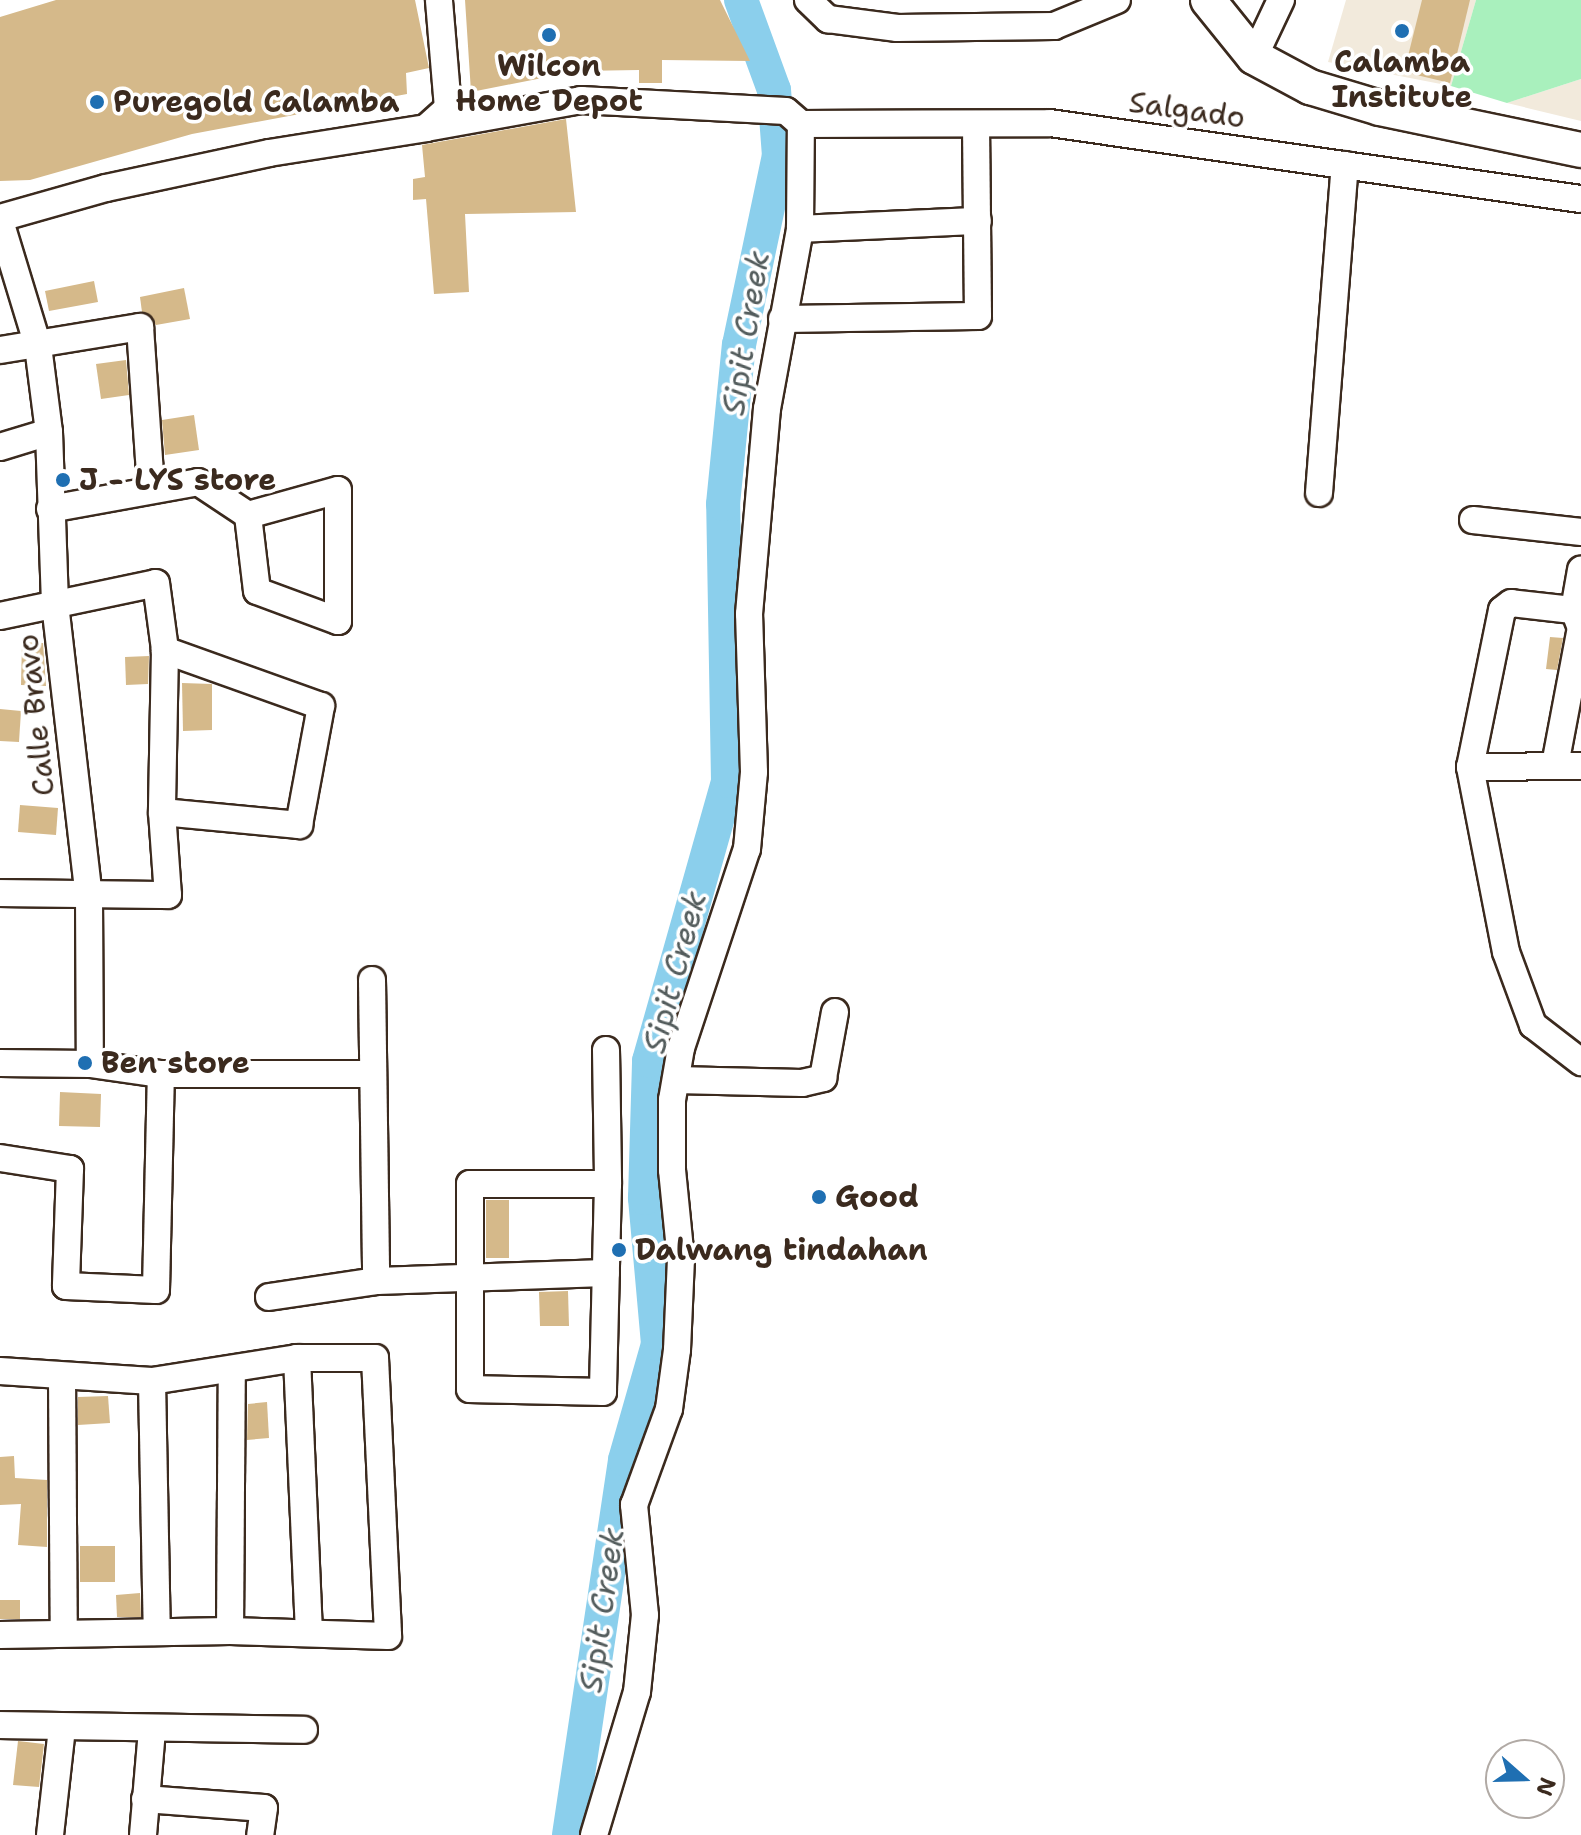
<!DOCTYPE html>
<html>
<head>
<meta charset="utf-8">
<style>
	body { margin:0 }
	#map { position:relative; width:1581px; height:1835px; overflow:hidden; background:#fff; font-family:"Shantell Sans",sans-serif }
	div>[style] { position:absolute }
	.built>* { inset:0; background:#f2eadc }
	.green>* { inset:0; background:#a9f0bd }
	.river>* { height:34px; margin:-17px; padding:0 17px; transform-origin:17px; border-radius:17px; background:#8bcfec }
	.building>* { inset:0; background:#d5b98a }
	.roads { filter:drop-shadow(2px 0 #3b2a1e) drop-shadow(-2px 0 #3b2a1e) drop-shadow(0 2px #3b2a1e) drop-shadow(0 -2px #3b2a1e) }
	.minor>* { height:26px; margin:-13px; padding:0 13px; transform-origin:13px; border-radius:13px; background:#fff }
	.major>* { height:34px; margin:-17px; padding:0 17px; transform-origin:17px; border-radius:17px; background:#fff }
	.dots>* { width:22px; height:22px; translate:-50% -50%; box-sizing:border-box; border:4px solid #fff; border-radius:50% }
	span { translate:-50% -50%; white-space:nowrap; text-align:center; line-height:1.15; -webkit-text-stroke:7px #fff; paint-order:stroke }
	.poi-label { font-size:30px; color:#3b2a1e; font-weight:700 }
	.left { translate:0 -50%; text-align:left }
	.street-label { font-size:30px; color:#3b2a1e }
	.water-label { font-size:32px; color:#535c5c; font-style:italic }
	.north { position:absolute; left:1485px; top:1739px; width:80px; height:80px; box-sizing:border-box; background:#fff; border:2px solid #b1aaa5; border-radius:50%; rotate:110deg; font-size:22px; font-weight:700; line-height:32px; text-align:center; color:#3b2a1e }
	.north::after { content:''; display:block; margin:auto; width:28px; height:36px; background:#1f6fb2; clip-path:polygon(50% 0,100% 100%,50% 72%,0 100%) }
</style>
</head>
<body>
<div id="map">
	<div class="built">
		<div style="clip-path:polygon(1346px 0,1476px 0,1451px 86px,1328px 62px)"></div>
		<div style="clip-path:polygon(1581px 79px,1581px 121px,1507px 103px)"></div>
	</div>
	<div class="green">
		<div style="clip-path:polygon(1476px 0,1581px 0,1581px 79px,1507px 103px,1451px 86px)"></div>
	</div>
	<div class="river">
		<div style="left:569px;top:1835px;width:379px;rotate:-81.5deg"></div>
		<div style="left:625px;top:1460px;width:121px;rotate:-74.1deg"></div>
		<div style="left:658px;top:1344px;width:147px;rotate:-95.1deg"></div>
		<div style="left:645px;top:1198px;width:137px;rotate:-88.3deg"></div>
		<div style="left:649px;top:1061px;width:291px;rotate:-74.2deg"></div>
		<div style="left:728px;top:781px;width:277px;rotate:-91deg"></div>
		<div style="left:723px;top:504px;width:160px;rotate:-84.3deg"></div>
		<div style="left:739px;top:345px;width:193px;rotate:-78.1deg"></div>
		<div style="left:779px;top:156px;width:66px;rotate:-94.3deg"></div>
		<div style="left:774px;top:90px;width:96px;rotate:-110.1deg"></div>
	</div>
	<div class="building">
		<div style="clip-path:polygon(56px 0,415px 0,429px 68px,406px 73px,407px 94px,192px 134px,30px 180px,0 181px,0 17px)"></div>
		<div style="clip-path:polygon(465px 0,720px 0,750px 61px,662px 60px,662px 83px,639px 83px,639px 70px,578px 71px,471px 92px)"></div>
		<div style="clip-path:polygon(1422px 0,1470px 0,1450px 83px,1404px 72px)"></div>
		<div style="clip-path:polygon(566px 119px,576px 212px,465px 214px,469px 292px,434px 294px,426px 199px,413px 200px,413px 179px,425px 177px,422px 145px)"></div>
		<div style="clip-path:polygon(94px 281px,98px 302px,49px 311px,45px 291px)"></div>
		<div style="clip-path:polygon(184px 288px,190px 319px,156px 325px,142px 312px,140px 297px)"></div>
		<div style="clip-path:polygon(126px 360px,129px 395px,101px 399px,96px 364px)"></div>
		<div style="clip-path:polygon(194px 415px,199px 450px,165px 455px,162px 420px)"></div>
		<div style="clip-path:polygon(1550px 637px,1563px 638px,1557px 670px,1546px 669px)"></div>
		<div style="clip-path:polygon(22px 642px,43px 643px,46px 686px,21px 685px)"></div>
		<div style="clip-path:polygon(149px 656px,148px 684px,126px 685px,125px 657px)"></div>
		<div style="clip-path:polygon(182px 683px,212px 684px,212px 730px,183px 731px)"></div>
		<div style="clip-path:polygon(0 709px,21px 711px,19px 742px,0 741px)"></div>
		<div style="clip-path:polygon(20px 805px,58px 808px,56px 835px,18px 832px)"></div>
		<div style="clip-path:polygon(60px 1092px,101px 1094px,100px 1127px,59px 1126px)"></div>
		<div style="clip-path:polygon(486px 1200px,509px 1200px,509px 1258px,486px 1258px)"></div>
		<div style="clip-path:polygon(568px 1291px,569px 1326px,540px 1326px,539px 1292px)"></div>
		<div style="clip-path:polygon(108px 1396px,110px 1423px,78px 1425px,78px 1397px)"></div>
		<div style="clip-path:polygon(267px 1402px,269px 1438px,247px 1440px,248px 1404px)"></div>
		<div style="clip-path:polygon(14px 1456px,15px 1478px,47px 1480px,47px 1547px,18px 1545px,21px 1504px,0 1505px,0 1457px)"></div>
		<div style="clip-path:polygon(80px 1546px,115px 1546px,115px 1582px,80px 1582px)"></div>
		<div style="clip-path:polygon(140px 1593px,141px 1617px,117px 1617px,116px 1595px)"></div>
		<div style="clip-path:polygon(0 1600px,20px 1600px,20px 1619px,0 1619px)"></div>
		<div style="clip-path:polygon(18px 1741px,44px 1744px,39px 1787px,13px 1785px)"></div>
	</div>
	<div class="roads">
		<div class="minor">
			<div style="left:808px;top:0;width:28px;rotate:44deg"></div>
			<div style="left:828px;top:19px;width:70px;rotate:7.4deg"></div>
			<div style="left:897px;top:28px;width:157px;rotate:-0.7deg"></div>
			<div style="left:1054px;top:26px;width:68px;rotate:-22.4deg"></div>
			<div style="left:1254px;top:57px;width:63px;rotate:-64.7deg"></div>
			<div style="left:426px;top:128px;width:158px;rotate:-10.2deg"></div>
			<div style="left:581px;top:100px;width:205px;rotate:3.1deg"></div>
			<div style="left:786px;top:111px;width:20px;rotate:41deg"></div>
			<div style="left:801px;top:124px;width:249px;rotate:-0.2deg"></div>
			<div style="left:1050px;top:123px;width:536px;rotate:8.15deg"></div>
			<div style="left:0;top:218px;width:110px;rotate:-15.8deg"></div>
			<div style="left:106px;top:188px;width:167px;rotate:-12.1deg"></div>
			<div style="left:269px;top:153px;width:159px;rotate:-9deg"></div>
			<div style="left:426px;top:128px;width:30px;rotate:-42deg"></div>
			<div style="left:448px;top:108px;width:108px;rotate:-94.8deg"></div>
			<div style="left:0;top:221px;width:131px;rotate:73.1deg"></div>
			<div style="left:38px;top:346px;width:87px;rotate:82.7deg"></div>
			<div style="left:49px;top:432px;width:172px;rotate:88deg"></div>
			<div style="left:55px;top:604px;width:295px;rotate:83.4deg"></div>
			<div style="left:89px;top:897px;width:167px;rotate:89.7deg"></div>
			<div style="left:800px;top:229px;width:178px;rotate:-2.6deg"></div>
			<div style="left:782px;top:319px;width:196px;rotate:-0.9deg"></div>
			<div style="left:978px;top:316px;width:192px;rotate:-90.6deg"></div>
			<div style="left:0;top:350px;width:142px;rotate:-9.3deg"></div>
			<div style="left:140px;top:327px;width:162px;rotate:86.1deg"></div>
			<div style="left:0;top:447px;width:51px;rotate:-17deg"></div>
			<div style="left:1319px;top:493px;width:329px;rotate:-85.5deg"></div>
			<div style="left:50px;top:509px;width:150px;rotate:-10.3deg"></div>
			<div style="left:198px;top:482px;width:60px;rotate:33.4deg"></div>
			<div style="left:248px;top:515px;width:93px;rotate:-15.5deg"></div>
			<div style="left:338px;top:490px;width:131px;rotate:90deg"></div>
			<div style="left:338px;top:621px;width:86px;rotate:-159.7deg"></div>
			<div style="left:257px;top:591px;width:77px;rotate:-96.8deg"></div>
			<div style="left:1473px;top:520px;width:109px;rotate:6.3deg"></div>
			<div style="left:1581px;top:611px;width:70px;rotate:-173.5deg"></div>
			<div style="left:1511px;top:603px;width:11px;rotate:142deg"></div>
			<div style="left:1502px;top:610px;width:160px;rotate:101.5deg"></div>
			<div style="left:1470px;top:767px;width:188px;rotate:79deg"></div>
			<div style="left:1506px;top:952px;width:78px;rotate:69.7deg"></div>
			<div style="left:1533px;top:1025px;width:61px;rotate:37.6deg"></div>
			<div style="left:0;top:616px;width:159px;rotate:-11.9deg"></div>
			<div style="left:156px;top:583px;width:68px;rotate:82.3deg"></div>
			<div style="left:165px;top:650px;width:162px;rotate:91.1deg"></div>
			<div style="left:162px;top:812px;width:83px;rotate:85.9deg"></div>
			<div style="left:168px;top:895px;width:168px;rotate:-179.3deg"></div>
			<div style="left:1555px;top:765px;width:139px;rotate:-79.3deg"></div>
			<div style="left:1581px;top:628px;width:19px;rotate:-111deg"></div>
			<div style="left:1574px;top:610px;width:41px;rotate:-80.1deg"></div>
			<div style="left:1470px;top:767px;width:111px;rotate:-0.5deg"></div>
			<div style="left:162px;top:812px;width:138px;rotate:5.4deg"></div>
			<div style="left:299px;top:825px;width:121px;rotate:-79.5deg"></div>
			<div style="left:321px;top:706px;width:166px;rotate:-160.3deg"></div>
			<div style="left:372px;top:980px;width:301px;rotate:89.2deg"></div>
			<div style="left:376px;top:1281px;width:230px;rotate:-2deg"></div>
			<div style="left:606px;top:1050px;width:134px;rotate:89.1deg"></div>
			<div style="left:608px;top:1184px;width:208px;rotate:91.4deg"></div>
			<div style="left:603px;top:1392px;width:133px;rotate:-178.7deg"></div>
			<div style="left:470px;top:1389px;width:205px;rotate:-90deg"></div>
			<div style="left:470px;top:1184px;width:138px"></div>
			<div style="left:0;top:1063px;width:90px;rotate:0.6deg"></div>
			<div style="left:90px;top:1064px;width:72px;rotate:8deg"></div>
			<div style="left:161px;top:1074px;width:212px"></div>
			<div style="left:676px;top:1080px;width:126px;rotate:1.4deg"></div>
			<div style="left:802px;top:1083px;width:22px;rotate:-13deg"></div>
			<div style="left:823px;top:1078px;width:67px;rotate:-79.7deg"></div>
			<div style="left:0;top:1158px;width:71px;rotate:8.9deg"></div>
			<div style="left:70px;top:1169px;width:117px;rotate:92deg"></div>
			<div style="left:66px;top:1286px;width:90px;rotate:2.5deg"></div>
			<div style="left:156px;top:1290px;width:216px;rotate:-88.7deg"></div>
			<div style="left:269px;top:1297px;width:108px;rotate:-8.5deg"></div>
			<div style="left:297px;top:1358px;width:274px;rotate:87.5deg"></div>
			<div style="left:0;top:1371px;width:152px;rotate:3.8deg"></div>
			<div style="left:152px;top:1381px;width:147px;rotate:-9deg"></div>
			<div style="left:297px;top:1358px;width:78px"></div>
			<div style="left:375px;top:1358px;width:278px;rotate:87.3deg"></div>
			<div style="left:388px;top:1636px;width:158px;rotate:-178.2deg"></div>
			<div style="left:230px;top:1631px;width:230px;rotate:179deg"></div>
			<div style="left:62px;top:1376px;width:257px;rotate:89.6deg"></div>
			<div style="left:152px;top:1381px;width:251px;rotate:88.9deg"></div>
			<div style="left:230px;top:1631px;width:262px;rotate:-89.6deg"></div>
			<div style="left:0;top:1725px;width:304px;rotate:0.9deg"></div>
			<div style="left:145px;top:1799px;width:119px;rotate:4.3deg"></div>
			<div style="left:264px;top:1808px;width:27px;rotate:98deg"></div>
			<div style="left:50px;top:1835px;width:108px;rotate:-83.6deg"></div>
			<div style="left:143px;top:1835px;width:106px;rotate:-85.1deg"></div>
			<div style="left:594px;top:1835px;width:149px;rotate:-73.3deg"></div>
			<div style="left:637px;top:1692px;width:77px;rotate:-84.1deg"></div>
			<div style="left:645px;top:1615px;width:111px;rotate:-95.7deg"></div>
			<div style="left:634px;top:1505px;width:102px;rotate:-70deg"></div>
			<div style="left:669px;top:1409px;width:60px;rotate:-82.3deg"></div>
			<div style="left:677px;top:1350px;width:90px;rotate:-87.5deg"></div>
			<div style="left:681px;top:1260px;width:90px;rotate:-95.7deg"></div>
			<div style="left:672px;top:1170px;width:70px;rotate:-90deg"></div>
			<div style="left:672px;top:1100px;width:53px;rotate:-80.2deg"></div>
			<div style="left:681px;top:1048px;width:210px;rotate:-71.7deg"></div>
			<div style="left:747px;top:849px;width:77px;rotate:-84.8deg"></div>
			<div style="left:754px;top:772px;width:158px;rotate:-91.8deg"></div>
			<div style="left:749px;top:614px;width:206px;rotate:-85deg"></div>
			<div style="left:767px;top:409px;width:183px;rotate:-79.6deg"></div>
			<div style="left:800px;top:229px;width:105px;rotate:-89.5deg"></div>
		</div>
		<div class="major">
			<div style="left:1208px;top:0;width:73px;rotate:51.1deg"></div>
			<div style="left:1254px;top:57px;width:64px;rotate:28.2deg"></div>
			<div style="left:1310px;top:87px;width:73px;rotate:16.7deg"></div>
			<div style="left:1380px;top:108px;width:205px;rotate:11.8deg"></div>
		</div>
	</div>
	<div class="dots">
		<div style="left:1402px;top:31px;background:#1f6fb2"></div>
		<div style="left:549px;top:35px;background:#1f6fb2"></div>
		<div style="left:97px;top:102px;background:#1f6fb2"></div>
		<div style="left:63px;top:480px;background:#1f6fb2"></div>
		<div style="left:85px;top:1063px;background:#1f6fb2"></div>
		<div style="left:819px;top:1197px;background:#1f6fb2"></div>
		<div style="left:619px;top:1250px;background:#1f6fb2"></div>
	</div>
	<div class="poi-label">
		<span style="left:1402px;top:79px">Calamba<br>Institute</span>
		<span style="left:549px;top:83px">Wilcon<br>Home Depot</span>
		<span class="left" style="left:113px;top:102px">Puregold Calamba</span>
		<span class="left" style="left:79px;top:480px">J - LYS store</span>
		<span class="left" style="left:101px;top:1063px">Ben store</span>
		<span class="left" style="left:835px;top:1197px">Good</span>
		<span class="left" style="left:635px;top:1250px">Dalwang tindahan</span>
	</div>
	<div class="street-label">
		<span style="left:1187px;top:110px;rotate:8deg">Salgado</span>
		<span style="left:36px;top:715px;rotate:-96deg">Calle Bravo</span>
	</div>
	<div class="water-label">
		<span style="left:746px;top:333px;rotate:-81deg">Sipit Creek</span>
		<span style="left:675px;top:972px;rotate:-75deg">Sipit Creek</span>
		<span style="left:602px;top:1610px;rotate:-82deg">Sipit Creek</span>
	</div>
	<div class="north">N</div>
</div>
</body>
</html>
